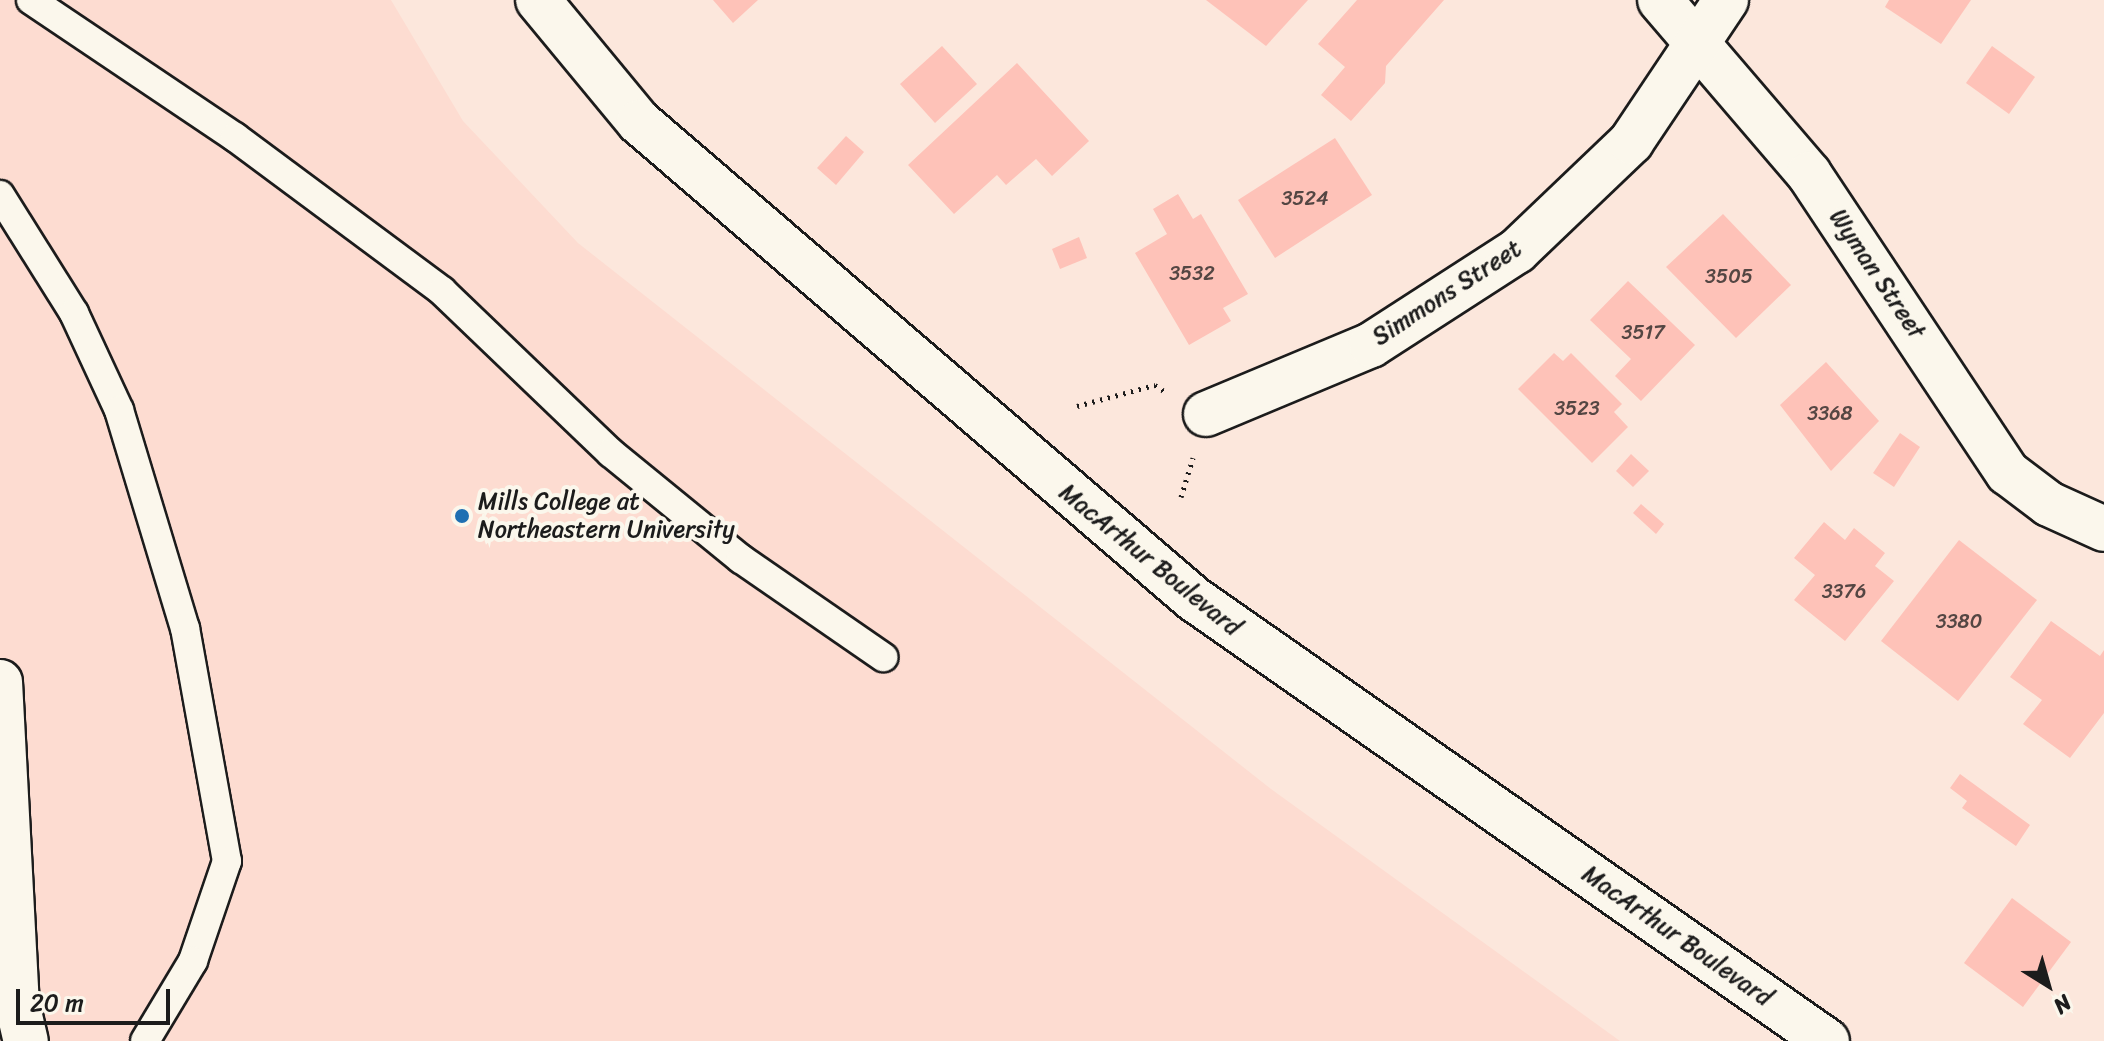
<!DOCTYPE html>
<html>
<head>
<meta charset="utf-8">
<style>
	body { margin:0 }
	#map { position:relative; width:2104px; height:1041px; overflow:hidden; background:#fce7dc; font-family:Sriracha,sans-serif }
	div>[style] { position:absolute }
	.built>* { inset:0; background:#fddcd1 }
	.building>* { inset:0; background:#fec2b8 }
	.path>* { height:5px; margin-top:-2.5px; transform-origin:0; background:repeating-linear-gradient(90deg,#1c1c1c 0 2px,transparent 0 8px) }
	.roads { filter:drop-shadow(2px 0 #1c1c1c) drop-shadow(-2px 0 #1c1c1c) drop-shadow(0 2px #1c1c1c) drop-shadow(0 -2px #1c1c1c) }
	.service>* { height:28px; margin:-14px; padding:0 14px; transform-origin:14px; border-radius:14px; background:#fbf7ec }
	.minor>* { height:44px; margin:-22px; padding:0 22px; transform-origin:22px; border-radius:22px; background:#fbf7ec }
	.secondary>* { height:44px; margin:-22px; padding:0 22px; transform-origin:22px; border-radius:22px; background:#fbf7ec }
	.dots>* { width:22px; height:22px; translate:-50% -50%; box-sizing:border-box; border:4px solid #fbf7ec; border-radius:50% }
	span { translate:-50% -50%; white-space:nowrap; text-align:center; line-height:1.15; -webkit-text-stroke:8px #fbf7ec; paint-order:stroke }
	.number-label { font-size:20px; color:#544643 }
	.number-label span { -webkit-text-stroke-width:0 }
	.street-label { font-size:24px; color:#1c1c1c }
	.poi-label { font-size:24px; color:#1c1c1c }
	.left { translate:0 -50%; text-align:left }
	.north { position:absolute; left:2008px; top:945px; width:80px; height:80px; -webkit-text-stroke:6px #fbf7ec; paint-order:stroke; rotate:143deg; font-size:22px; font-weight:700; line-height:32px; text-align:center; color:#1c1c1c }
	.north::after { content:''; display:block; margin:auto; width:28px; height:36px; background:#1c1c1c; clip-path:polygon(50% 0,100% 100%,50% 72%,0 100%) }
	.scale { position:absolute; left:16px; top:989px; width:154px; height:36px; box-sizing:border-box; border:4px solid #1c1c1c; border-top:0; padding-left:10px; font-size:24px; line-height:28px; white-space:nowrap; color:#1c1c1c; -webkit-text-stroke:6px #fbf7ec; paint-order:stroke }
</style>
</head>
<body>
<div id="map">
	<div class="built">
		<div style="clip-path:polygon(0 0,391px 0,463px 121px,578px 243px,1271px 789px,1620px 1041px,0 1041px)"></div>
	</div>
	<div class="building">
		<div style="clip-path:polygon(713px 0,758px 0,733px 23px)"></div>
		<div style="clip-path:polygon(1206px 0,1308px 0,1266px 46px)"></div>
		<div style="clip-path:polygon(1357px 0,1444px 0,1386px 66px,1385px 83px,1351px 121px,1321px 95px,1345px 67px,1318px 44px)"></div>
		<div style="clip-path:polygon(1889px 0,1971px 0,1941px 44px,1885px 7px)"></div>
		<div style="clip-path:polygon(942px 46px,977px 84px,935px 123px,900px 84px)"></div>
		<div style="clip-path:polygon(1992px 46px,2035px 77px,2009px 114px,1966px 83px)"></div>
		<div style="clip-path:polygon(1017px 63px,1089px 141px,1052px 176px,1036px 159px,1006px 185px,997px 175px,954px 214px,908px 165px)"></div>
		<div style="clip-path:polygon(846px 136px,864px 152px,836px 185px,817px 168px)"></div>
		<div style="clip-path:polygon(1335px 138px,1372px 195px,1275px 258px,1238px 200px)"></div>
		<div style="clip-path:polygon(1178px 194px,1193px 219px,1201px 214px,1248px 294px,1223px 308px,1231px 321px,1189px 345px,1135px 253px,1167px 234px,1153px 209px)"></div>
		<div style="clip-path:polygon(1723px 214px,1791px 285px,1736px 338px,1666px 267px)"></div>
		<div style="clip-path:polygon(1079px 237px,1087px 258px,1060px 269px,1052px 249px)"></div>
		<div style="clip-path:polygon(1628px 281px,1695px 345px,1641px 401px,1615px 376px,1631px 359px,1590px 320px)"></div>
		<div style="clip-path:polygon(1554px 353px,1563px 361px,1571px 353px,1622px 404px,1614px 412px,1628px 427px,1592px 463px,1518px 389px)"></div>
		<div style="clip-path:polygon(1826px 362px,1879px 421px,1831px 471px,1780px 405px)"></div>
		<div style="clip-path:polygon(1900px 433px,1920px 447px,1894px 487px,1873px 473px)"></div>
		<div style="clip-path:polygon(1631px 454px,1649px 471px,1633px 487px,1616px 471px)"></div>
		<div style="clip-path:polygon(1641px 504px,1664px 524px,1656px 534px,1633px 513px)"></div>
		<div style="clip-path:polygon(1824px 522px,1845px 540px,1854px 528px,1885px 553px,1875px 566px,1894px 581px,1845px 641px,1794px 600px,1815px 575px,1794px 558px)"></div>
		<div style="clip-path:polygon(1959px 540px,2037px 600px,1958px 701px,1881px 641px)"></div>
		<div style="clip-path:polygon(2051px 621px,2100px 656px,2104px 650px,2104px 713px,2070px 758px,2023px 724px,2042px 700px,2010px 677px)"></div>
		<div style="clip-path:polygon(1960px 774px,2030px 825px,2016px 846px,1962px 808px,1967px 801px,1950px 788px)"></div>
		<div style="clip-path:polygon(2012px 898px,2071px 942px,2023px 1007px,1964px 963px)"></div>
	</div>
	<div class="path">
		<div style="left:1077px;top:406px;width:81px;rotate:-15.1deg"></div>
		<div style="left:1155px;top:385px;width:11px;rotate:34deg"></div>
		<div style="left:1181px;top:497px;width:41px;rotate:-72.9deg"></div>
	</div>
	<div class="roads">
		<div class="service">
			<div style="left:31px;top:0;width:246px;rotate:33.9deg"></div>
			<div style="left:235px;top:137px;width:258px;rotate:36.6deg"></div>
			<div style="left:442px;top:291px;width:234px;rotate:43.8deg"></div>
			<div style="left:611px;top:453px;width:168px;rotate:39.2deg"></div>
			<div style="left:741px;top:559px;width:173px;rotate:34.6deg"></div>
			<div style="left:0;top:195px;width:139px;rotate:57.9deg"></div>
			<div style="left:74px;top:313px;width:107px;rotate:65.1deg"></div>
			<div style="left:119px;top:410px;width:228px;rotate:73.2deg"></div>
			<div style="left:185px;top:628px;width:237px;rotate:79.8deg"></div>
			<div style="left:227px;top:861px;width:106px;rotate:108.8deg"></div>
			<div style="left:193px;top:961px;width:93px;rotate:121deg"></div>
		</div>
		<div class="minor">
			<div style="left:1660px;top:0;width:229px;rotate:49.4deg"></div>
			<div style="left:1809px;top:174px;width:359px;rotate:56.4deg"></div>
			<div style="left:2008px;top:473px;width:51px;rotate:37.1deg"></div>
			<div style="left:2049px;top:504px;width:60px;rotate:24.4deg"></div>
			<div style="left:1206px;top:414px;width:179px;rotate:-22.7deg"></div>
			<div style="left:1371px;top:345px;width:174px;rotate:-32.8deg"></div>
			<div style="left:1517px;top:251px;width:158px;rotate:-43.7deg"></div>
			<div style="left:1631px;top:142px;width:171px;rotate:-56.2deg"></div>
			<div style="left:0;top:682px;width:321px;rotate:87deg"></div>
			<div style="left:17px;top:1003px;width:39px;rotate:77deg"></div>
		</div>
		<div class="secondary">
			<div style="left:538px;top:0;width:158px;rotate:50.4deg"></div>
			<div style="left:639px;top:122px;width:732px;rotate:40.68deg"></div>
			<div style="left:1194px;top:599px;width:772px;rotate:34.93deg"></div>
		</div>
	</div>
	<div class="dots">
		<div style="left:462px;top:516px;background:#1f6fb2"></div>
	</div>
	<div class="number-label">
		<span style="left:1305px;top:198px">3524</span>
		<span style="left:1192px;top:273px">3532</span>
		<span style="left:1729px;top:276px">3505</span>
		<span style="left:1643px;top:332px">3517</span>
		<span style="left:1577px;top:408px">3523</span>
		<span style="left:1830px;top:413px">3368</span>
		<span style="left:1844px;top:591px">3376</span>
		<span style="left:1959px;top:621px">3380</span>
	</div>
	<div class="street-label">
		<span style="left:1877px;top:274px;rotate:56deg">Wyman Street</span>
		<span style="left:1447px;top:293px;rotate:-33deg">Simmons Street</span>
		<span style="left:1150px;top:560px;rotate:39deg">MacArthur Boulevard</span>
		<span style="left:1677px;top:936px;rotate:35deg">MacArthur Boulevard</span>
	</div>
	<div class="poi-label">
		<span class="left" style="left:478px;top:516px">Mills College at<br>Northeastern University</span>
	</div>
	<div class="north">N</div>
	<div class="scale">20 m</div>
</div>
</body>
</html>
